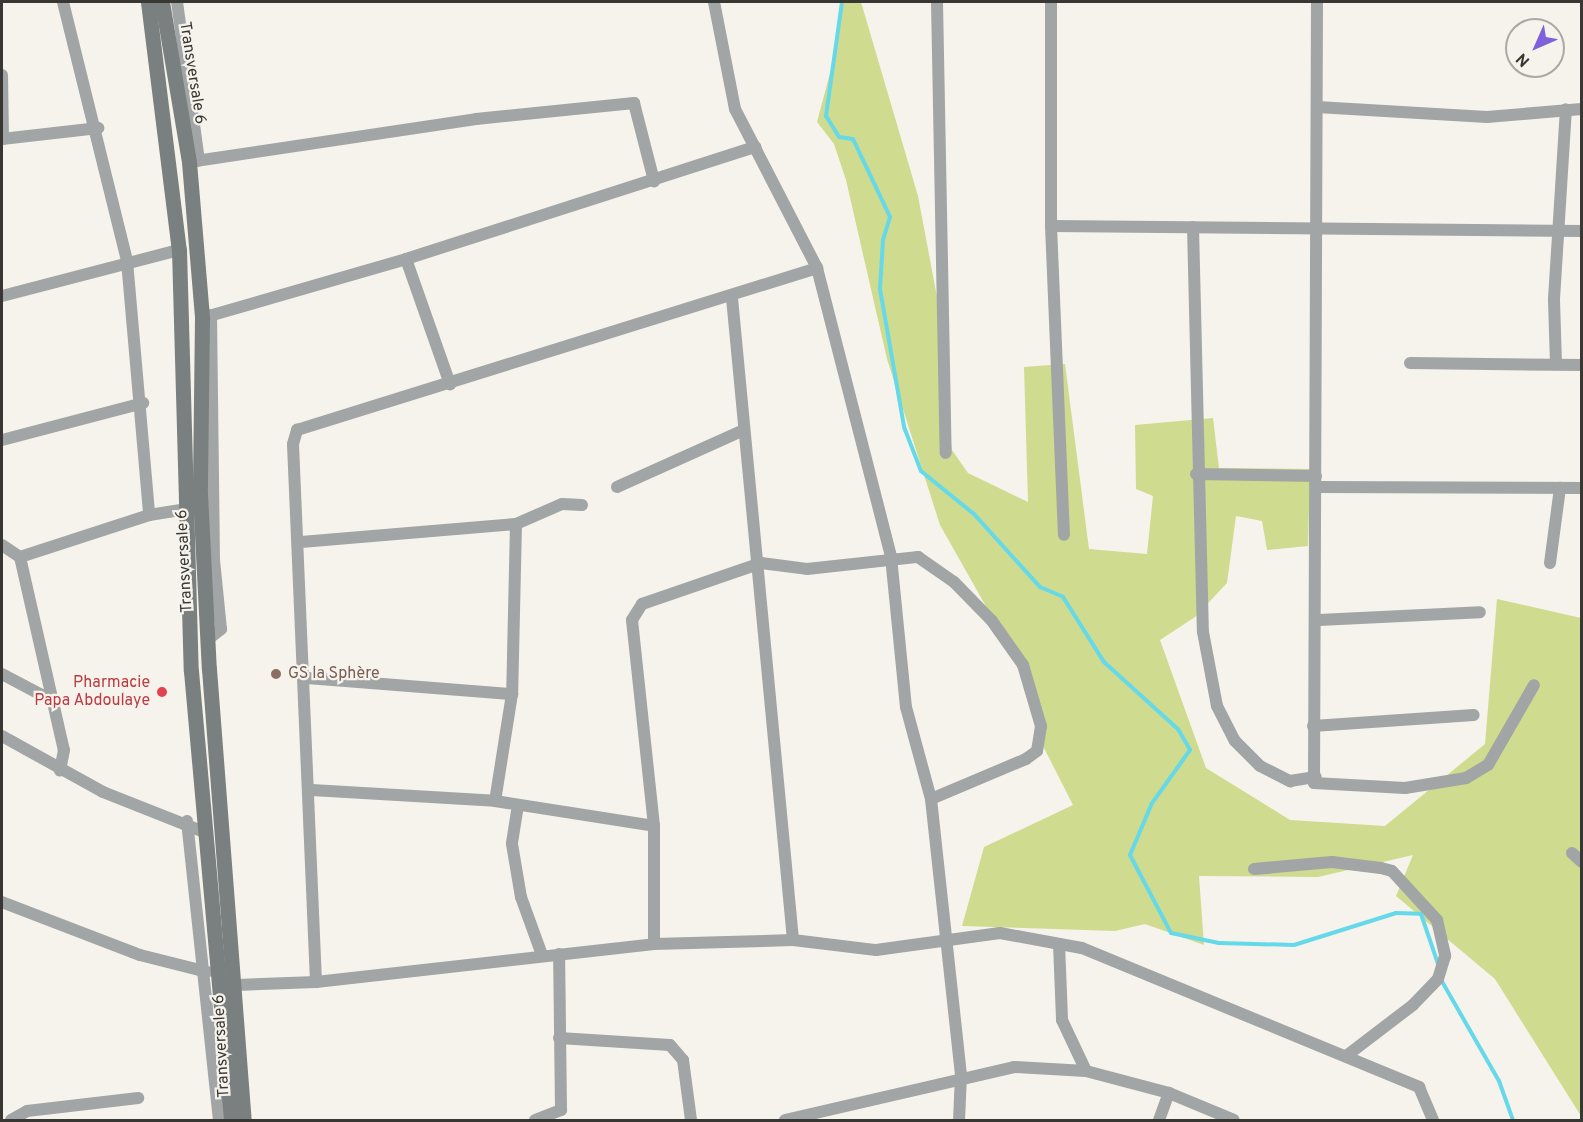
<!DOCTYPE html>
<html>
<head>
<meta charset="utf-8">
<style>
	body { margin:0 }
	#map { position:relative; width:1583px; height:1122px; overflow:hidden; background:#f6f3ec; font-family:Overpass,sans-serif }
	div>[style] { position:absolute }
	.green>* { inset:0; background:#cfdb8e }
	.stream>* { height:4px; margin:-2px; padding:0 2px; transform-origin:2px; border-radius:2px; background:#65d9e9 }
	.street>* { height:12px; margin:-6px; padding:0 6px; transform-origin:6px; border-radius:6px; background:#a1a5a5 }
	.secondary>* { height:15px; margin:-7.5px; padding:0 7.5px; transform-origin:7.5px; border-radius:7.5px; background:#7a807f }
	.dots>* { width:16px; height:16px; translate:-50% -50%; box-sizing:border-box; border:3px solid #f6f3ec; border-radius:50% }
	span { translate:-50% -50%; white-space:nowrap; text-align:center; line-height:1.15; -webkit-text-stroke:4.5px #f6f3ec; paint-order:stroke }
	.street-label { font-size:16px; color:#383734 }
	.education-label { font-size:16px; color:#785e54 }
	.left { translate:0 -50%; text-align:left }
	.health-label { font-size:16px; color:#be3a42 }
	.right { translate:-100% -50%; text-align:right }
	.frame { position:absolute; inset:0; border:3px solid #383734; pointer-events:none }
	.north { position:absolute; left:1505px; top:18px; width:60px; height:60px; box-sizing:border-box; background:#f6f3ec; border:2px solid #aaa8a2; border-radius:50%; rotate:225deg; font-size:16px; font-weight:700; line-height:24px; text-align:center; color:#383734 }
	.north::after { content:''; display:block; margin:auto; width:21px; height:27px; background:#8061dc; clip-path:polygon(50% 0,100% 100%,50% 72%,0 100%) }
</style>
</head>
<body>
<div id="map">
	<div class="green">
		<div style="clip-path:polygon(842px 2px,861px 2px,918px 196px,938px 302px,941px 387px,952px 450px,968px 473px,1028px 502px,1024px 367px,1065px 364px,1089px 549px,1147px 554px,1153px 496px,1136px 489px,1135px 425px,1213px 418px,1219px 468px,1310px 469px,1308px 546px,1267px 550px,1262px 521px,1236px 516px,1227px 583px,1195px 617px,1160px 640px,1206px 768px,1290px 820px,1385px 826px,1485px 744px,1497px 599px,1581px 618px,1581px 1116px,1495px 979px,1396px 896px,1413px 855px,1318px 877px,1199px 876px,1204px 945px,1145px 924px,1115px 931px,962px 926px,984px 847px,1073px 805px,1041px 742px,1022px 670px,940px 525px,887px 359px,846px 180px,834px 144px,817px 122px,834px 58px)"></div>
	</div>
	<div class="stream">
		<div style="left:842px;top:2px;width:115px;rotate:98deg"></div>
		<div style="left:826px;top:116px;width:25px;rotate:58deg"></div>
		<div style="left:839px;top:137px;width:14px;rotate:8deg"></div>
		<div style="left:853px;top:139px;width:86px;rotate:64.6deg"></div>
		<div style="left:890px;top:217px;width:24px;rotate:107deg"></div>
		<div style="left:883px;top:240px;width:49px;rotate:93.5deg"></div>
		<div style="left:880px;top:289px;width:140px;rotate:80.1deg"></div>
		<div style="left:904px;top:427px;width:47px;rotate:68.9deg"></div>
		<div style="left:921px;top:471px;width:68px;rotate:39.1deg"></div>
		<div style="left:974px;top:514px;width:98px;rotate:47.9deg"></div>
		<div style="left:1040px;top:587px;width:25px;rotate:23deg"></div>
		<div style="left:1063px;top:597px;width:77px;rotate:57.8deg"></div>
		<div style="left:1104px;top:662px;width:100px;rotate:42.2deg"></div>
		<div style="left:1178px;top:729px;width:24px;rotate:60deg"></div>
		<div style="left:1190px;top:750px;width:65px;rotate:125.6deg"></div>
		<div style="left:1152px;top:803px;width:56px;rotate:112.9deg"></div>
		<div style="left:1130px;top:855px;width:88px;rotate:62.3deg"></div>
		<div style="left:1171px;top:933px;width:49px;rotate:11.8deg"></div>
		<div style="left:1219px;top:943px;width:75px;rotate:1.5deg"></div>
		<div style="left:1294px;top:945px;width:107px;rotate:-17.4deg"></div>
		<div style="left:1396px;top:913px;width:25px;rotate:2deg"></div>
		<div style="left:1421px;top:914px;width:53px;rotate:71.2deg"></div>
		<div style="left:1440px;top:978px;width:119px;rotate:60.2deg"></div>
		<div style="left:1499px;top:1081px;width:41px;rotate:70.3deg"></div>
	</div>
	<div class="street">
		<div style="left:63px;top:2px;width:267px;rotate:76.1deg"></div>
		<div style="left:127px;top:261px;width:255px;rotate:85deg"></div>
		<div style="left:177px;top:2px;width:160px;rotate:82.1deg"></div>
		<div style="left:714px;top:2px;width:109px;rotate:78.9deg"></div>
		<div style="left:735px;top:109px;width:179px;rotate:62.7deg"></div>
		<div style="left:817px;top:268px;width:298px;rotate:75.6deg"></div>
		<div style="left:891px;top:557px;width:151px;rotate:84.3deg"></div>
		<div style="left:906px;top:707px;width:95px;rotate:74.8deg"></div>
		<div style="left:931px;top:799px;width:278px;rotate:83.8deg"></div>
		<div style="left:961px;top:1075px;width:45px;rotate:92.5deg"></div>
		<div style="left:937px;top:2px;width:451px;rotate:88.9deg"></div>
		<div style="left:1051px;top:2px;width:224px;rotate:90deg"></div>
		<div style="left:1051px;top:226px;width:309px;rotate:87.6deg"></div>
		<div style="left:1317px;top:2px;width:781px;rotate:90.22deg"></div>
		<div style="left:1314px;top:783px;width:91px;rotate:3.1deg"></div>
		<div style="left:1405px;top:788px;width:62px;rotate:-9.3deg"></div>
		<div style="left:1466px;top:778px;width:26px;rotate:-31deg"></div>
		<div style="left:1488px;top:765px;width:92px;rotate:-60.1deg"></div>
		<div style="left:2px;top:75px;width:64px;rotate:89.1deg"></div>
		<div style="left:1317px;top:107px;width:170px;rotate:3.4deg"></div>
		<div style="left:1487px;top:117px;width:95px;rotate:-4.8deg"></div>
		<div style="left:2px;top:139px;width:97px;rotate:-6.5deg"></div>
		<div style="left:189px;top:162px;width:290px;rotate:-8.5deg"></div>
		<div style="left:476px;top:119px;width:159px;rotate:-5.8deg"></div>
		<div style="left:634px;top:103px;width:81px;rotate:75.6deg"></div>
		<div style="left:1051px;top:226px;width:531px;rotate:0.54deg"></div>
		<div style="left:1193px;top:227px;width:405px;rotate:88.6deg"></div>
		<div style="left:1203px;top:632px;width:75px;rotate:79.3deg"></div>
		<div style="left:1217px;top:706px;width:39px;rotate:63deg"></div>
		<div style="left:1235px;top:741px;width:35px;rotate:45deg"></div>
		<div style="left:1260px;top:766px;width:34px;rotate:27deg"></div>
		<div style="left:1290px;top:781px;width:26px;rotate:-9deg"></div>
		<div style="left:406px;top:259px;width:133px;rotate:70.6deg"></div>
		<div style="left:2px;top:296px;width:183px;rotate:-14.6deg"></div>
		<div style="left:732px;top:298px;width:645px;rotate:84.57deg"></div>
		<div style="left:202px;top:318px;width:212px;rotate:-16.1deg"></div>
		<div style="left:406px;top:259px;width:367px;rotate:-17.8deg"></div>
		<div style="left:1410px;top:363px;width:172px;rotate:0.7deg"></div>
		<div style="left:1556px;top:364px;width:65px;rotate:-91.8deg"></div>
		<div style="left:1554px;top:299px;width:190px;rotate:-86.4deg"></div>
		<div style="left:2px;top:440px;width:146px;rotate:-14.7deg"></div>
		<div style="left:1196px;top:474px;width:120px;rotate:1deg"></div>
		<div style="left:617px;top:487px;width:139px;rotate:-24.2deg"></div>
		<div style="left:1316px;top:487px;width:266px;rotate:0.2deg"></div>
		<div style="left:516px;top:524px;width:50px;rotate:-23.5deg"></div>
		<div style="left:562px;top:504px;width:20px;rotate:3deg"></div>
		<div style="left:301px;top:542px;width:216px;rotate:-4.8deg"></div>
		<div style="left:516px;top:524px;width:170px;rotate:91.3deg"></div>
		<div style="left:512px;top:694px;width:108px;rotate:99deg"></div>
		<div style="left:2px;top:545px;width:22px;rotate:34deg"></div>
		<div style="left:20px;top:557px;width:198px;rotate:77.2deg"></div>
		<div style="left:64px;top:750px;width:21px;rotate:101deg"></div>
		<div style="left:20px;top:557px;width:136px;rotate:-18deg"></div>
		<div style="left:149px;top:515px;width:37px;rotate:-9deg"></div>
		<div style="left:1550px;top:563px;width:76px;rotate:-82.4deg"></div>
		<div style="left:1319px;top:620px;width:161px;rotate:-2.8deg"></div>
		<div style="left:207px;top:640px;width:18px;rotate:-38deg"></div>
		<div style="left:221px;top:629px;width:69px;rotate:-95.8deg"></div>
		<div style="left:214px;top:560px;width:245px;rotate:-90.7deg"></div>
		<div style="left:2px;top:674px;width:58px;rotate:27.9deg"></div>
		<div style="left:307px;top:678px;width:206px;rotate:4.5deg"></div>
		<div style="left:1313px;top:726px;width:161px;rotate:-3.9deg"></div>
		<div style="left:2px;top:736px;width:115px;rotate:29deg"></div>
		<div style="left:103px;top:792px;width:109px;rotate:21.6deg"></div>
		<div style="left:312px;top:790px;width:183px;rotate:3.4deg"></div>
		<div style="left:495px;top:801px;width:161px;rotate:8.9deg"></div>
		<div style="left:518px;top:805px;width:39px;rotate:99deg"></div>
		<div style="left:512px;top:844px;width:54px;rotate:80.4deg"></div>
		<div style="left:521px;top:897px;width:62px;rotate:70.1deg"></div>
		<div style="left:187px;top:821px;width:301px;rotate:83.9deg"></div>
		<div style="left:1572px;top:853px;width:13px;rotate:42deg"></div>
		<div style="left:1254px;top:869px;width:78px;rotate:-5.1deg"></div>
		<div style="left:1332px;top:862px;width:49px;rotate:7deg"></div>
		<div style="left:1381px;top:868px;width:11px;rotate:15deg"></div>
		<div style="left:1392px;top:871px;width:67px;rotate:47.4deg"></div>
		<div style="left:1437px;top:920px;width:37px;rotate:77deg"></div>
		<div style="left:1445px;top:956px;width:24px;rotate:107deg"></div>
		<div style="left:1438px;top:979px;width:36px;rotate:134deg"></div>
		<div style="left:1413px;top:1005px;width:84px;rotate:142.7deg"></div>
		<div style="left:2px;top:902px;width:148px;rotate:21deg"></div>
		<div style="left:140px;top:955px;width:69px;rotate:14.2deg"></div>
		<div style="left:654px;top:944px;width:118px;rotate:-90deg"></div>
		<div style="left:654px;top:826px;width:207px;rotate:-96.1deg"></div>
		<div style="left:632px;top:620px;width:19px;rotate:-58deg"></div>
		<div style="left:642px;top:604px;width:126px;rotate:-19deg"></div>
		<div style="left:761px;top:563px;width:46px;rotate:7.4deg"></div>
		<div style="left:807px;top:569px;width:112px;rotate:-6.2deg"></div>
		<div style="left:918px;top:557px;width:44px;rotate:34.8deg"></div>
		<div style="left:954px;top:582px;width:54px;rotate:45.7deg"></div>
		<div style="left:992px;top:621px;width:54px;rotate:54.8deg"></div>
		<div style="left:1023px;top:665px;width:64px;rotate:73.6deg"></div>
		<div style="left:1041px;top:726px;width:25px;rotate:99deg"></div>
		<div style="left:1037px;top:751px;width:14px;rotate:144deg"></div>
		<div style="left:1026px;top:759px;width:103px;rotate:157.2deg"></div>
		<div style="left:1059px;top:944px;width:76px;rotate:87.7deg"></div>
		<div style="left:1062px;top:1020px;width:56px;rotate:64.8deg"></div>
		<div style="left:316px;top:982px;width:538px;rotate:-92.45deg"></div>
		<div style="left:293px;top:444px;width:15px;rotate:-74deg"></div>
		<div style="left:297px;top:430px;width:545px;rotate:-17.3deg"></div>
		<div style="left:237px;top:985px;width:79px;rotate:-2.2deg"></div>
		<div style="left:316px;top:982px;width:340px;rotate:-6.4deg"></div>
		<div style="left:654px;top:944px;width:139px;rotate:-1.6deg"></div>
		<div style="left:793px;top:940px;width:84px;rotate:6.9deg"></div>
		<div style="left:876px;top:950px;width:125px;rotate:-7.8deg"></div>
		<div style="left:1000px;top:933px;width:83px;rotate:10.4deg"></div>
		<div style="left:1082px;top:948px;width:365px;rotate:22.4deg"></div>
		<div style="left:1419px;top:1087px;width:36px;rotate:67deg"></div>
		<div style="left:559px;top:1038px;width:111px;rotate:3.6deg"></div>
		<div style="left:670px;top:1045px;width:20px;rotate:49deg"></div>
		<div style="left:683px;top:1060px;width:61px;rotate:82.4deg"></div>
		<div style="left:11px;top:1120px;width:18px;rotate:-29deg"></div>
		<div style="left:27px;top:1111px;width:112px;rotate:-6.7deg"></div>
		<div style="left:535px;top:1120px;width:28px;rotate:-21deg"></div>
		<div style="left:561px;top:1110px;width:156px;rotate:-90.7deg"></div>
		<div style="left:785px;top:1120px;width:235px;rotate:-13deg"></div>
		<div style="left:1014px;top:1067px;width:72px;rotate:3.2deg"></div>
		<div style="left:1086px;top:1071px;width:86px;rotate:14.8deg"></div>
		<div style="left:1169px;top:1093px;width:70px;rotate:22.6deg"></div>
		<div style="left:1159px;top:1120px;width:29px;rotate:-70deg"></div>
	</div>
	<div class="secondary">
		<div style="left:148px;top:2px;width:250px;rotate:82.9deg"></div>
		<div style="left:179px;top:250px;width:421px;rotate:88.4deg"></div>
		<div style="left:191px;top:671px;width:451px;rotate:84.9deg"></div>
		<div style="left:162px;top:2px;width:162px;rotate:80.4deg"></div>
		<div style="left:189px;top:162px;width:157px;rotate:85.2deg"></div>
		<div style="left:202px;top:318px;width:176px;rotate:90.7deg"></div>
		<div style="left:200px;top:494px;width:175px;rotate:87.1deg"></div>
		<div style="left:209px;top:669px;width:452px;rotate:85.6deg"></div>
	</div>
	<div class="dots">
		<div style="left:276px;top:674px;background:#8d6e63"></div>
		<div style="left:162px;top:692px;background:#e0444e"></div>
	</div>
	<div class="street-label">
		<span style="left:192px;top:73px;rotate:81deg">Transversale 6</span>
		<span style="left:185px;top:561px;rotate:-93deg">Transversale 6</span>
		<span style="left:222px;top:1046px;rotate:-93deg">Transversale 6</span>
	</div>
	<div class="education-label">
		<span class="left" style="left:288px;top:674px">GS la Sphère</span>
	</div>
	<div class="health-label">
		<span class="right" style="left:150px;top:692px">Pharmacie<br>Papa Abdoulaye</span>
	</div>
	<div class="frame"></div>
	<div class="north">N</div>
</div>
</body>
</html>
